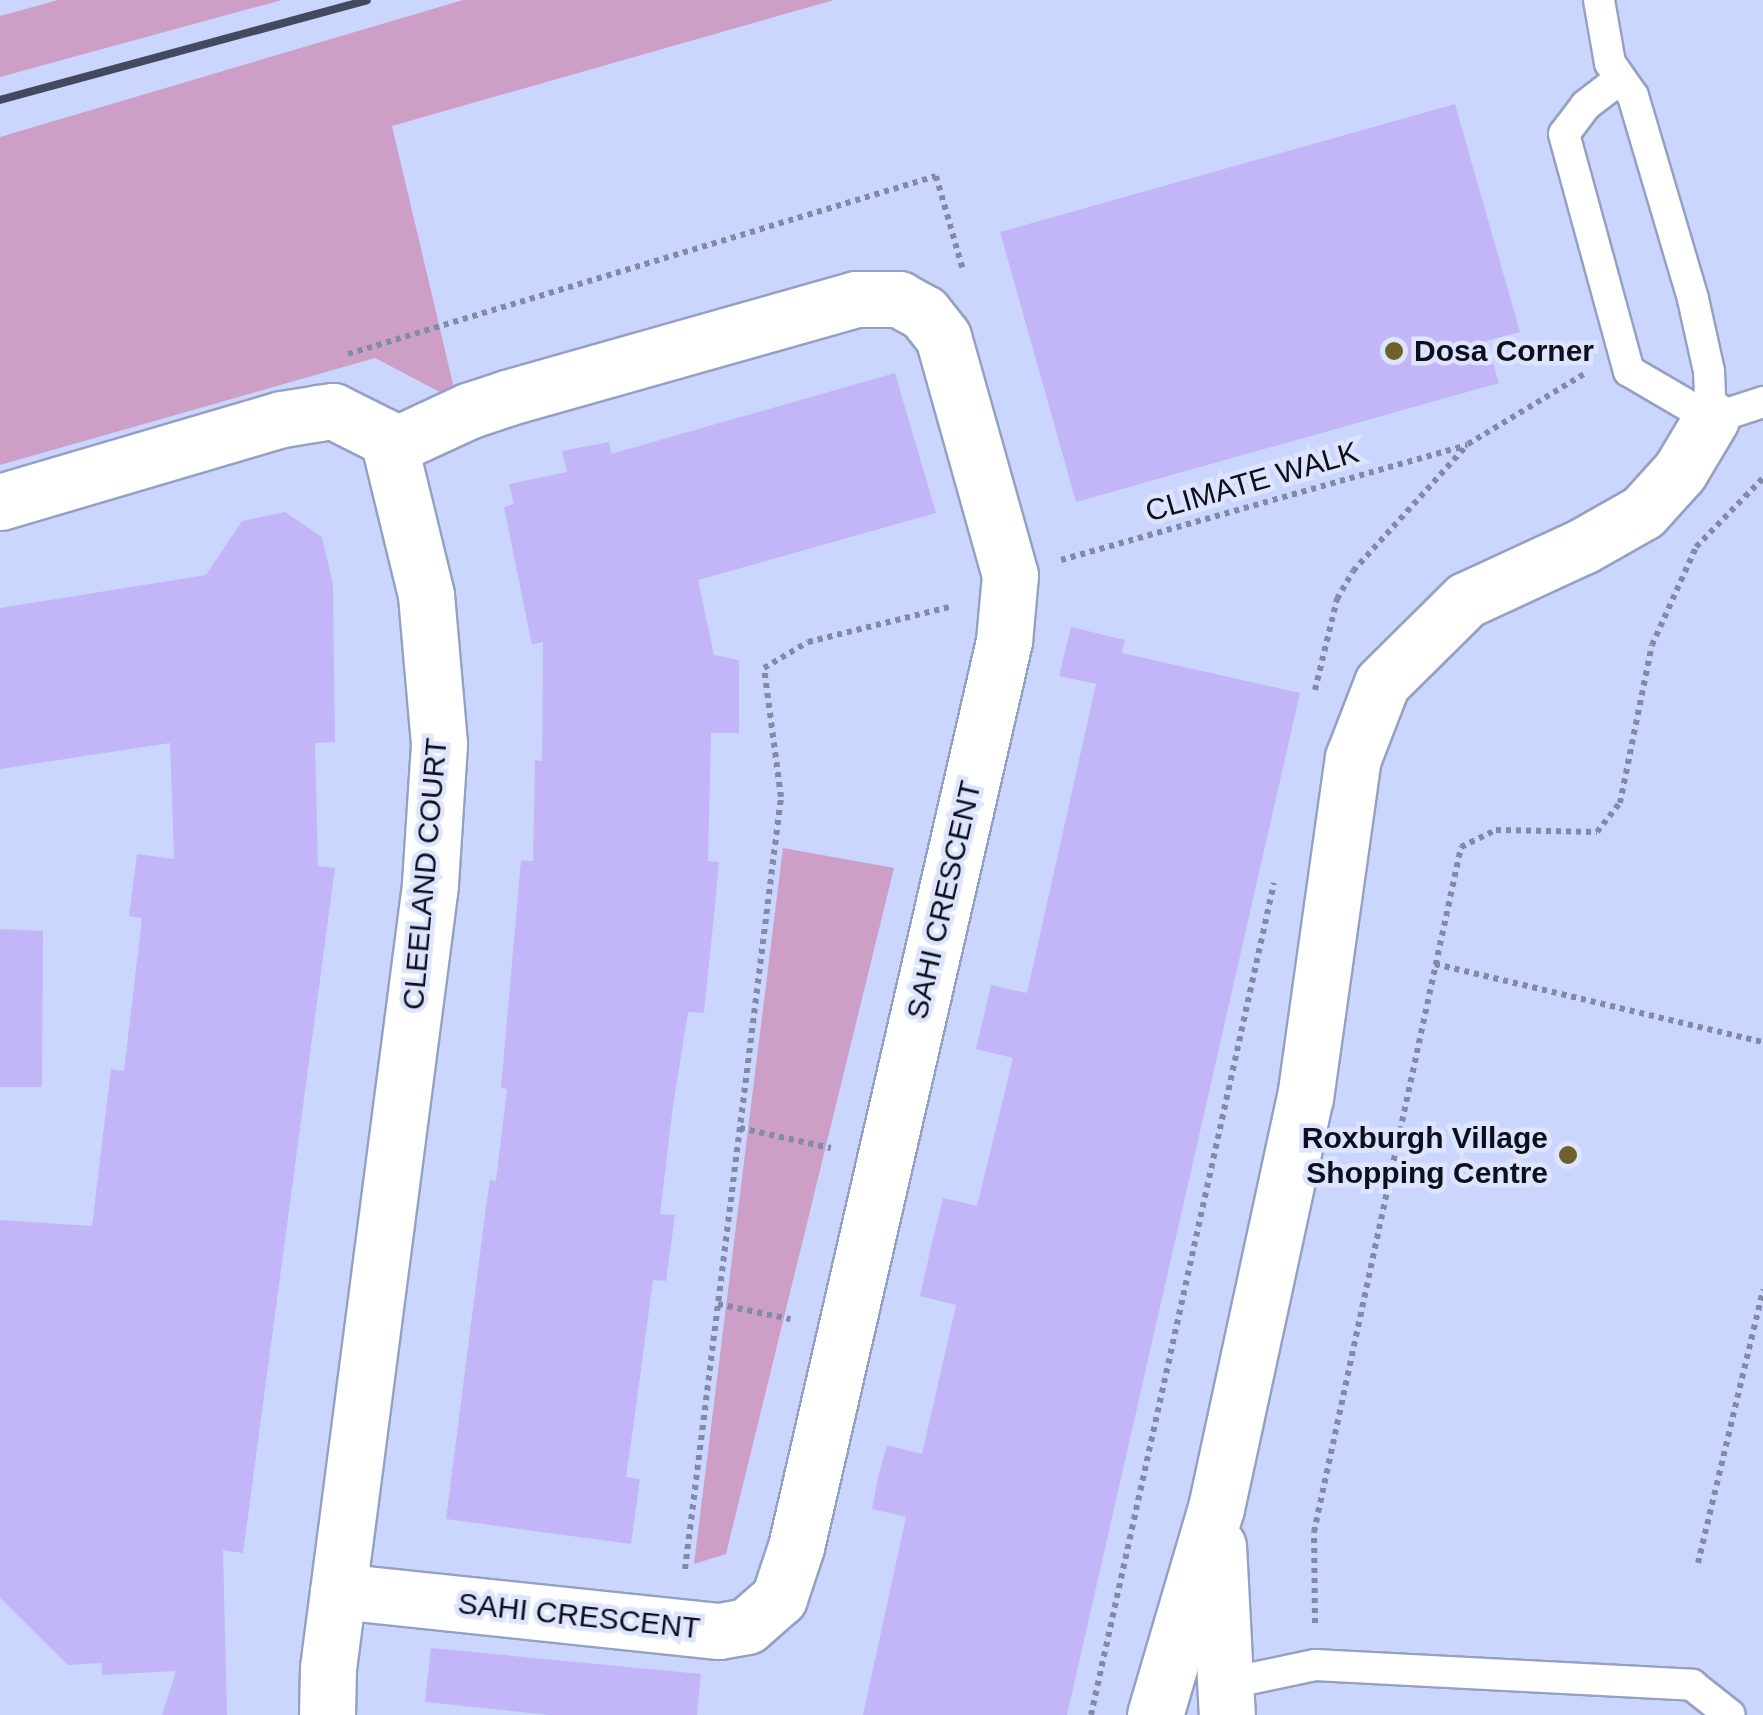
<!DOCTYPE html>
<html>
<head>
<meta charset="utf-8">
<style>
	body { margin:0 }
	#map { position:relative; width:1763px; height:1715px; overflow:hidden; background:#cad6fd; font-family:Helvetica,sans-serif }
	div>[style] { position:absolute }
	.green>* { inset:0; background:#ce9fc6 }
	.building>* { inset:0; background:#c2b6f9 }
	.path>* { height:6px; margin-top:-3px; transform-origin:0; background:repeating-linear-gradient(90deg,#818aa7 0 5px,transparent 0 10px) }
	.roads { filter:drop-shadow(2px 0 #95a0c5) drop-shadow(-2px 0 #95a0c5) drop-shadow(0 2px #95a0c5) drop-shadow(0 -2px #95a0c5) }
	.service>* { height:30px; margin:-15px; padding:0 15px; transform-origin:15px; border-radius:15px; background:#fff }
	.minor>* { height:55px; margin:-27.5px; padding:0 27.5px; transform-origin:27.5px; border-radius:27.5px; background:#fff }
	.rail>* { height:8px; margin:-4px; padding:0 4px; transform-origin:4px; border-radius:4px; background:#43495e }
	.dots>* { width:28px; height:28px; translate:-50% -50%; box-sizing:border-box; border:5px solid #dde4fc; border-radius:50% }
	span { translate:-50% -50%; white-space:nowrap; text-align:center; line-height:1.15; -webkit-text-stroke:9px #dde4fc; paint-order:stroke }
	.poi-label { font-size:30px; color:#0c0f1d; font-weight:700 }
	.left { translate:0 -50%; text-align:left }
	.right { translate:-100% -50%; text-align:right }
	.street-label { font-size:30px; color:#0c0f1d }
</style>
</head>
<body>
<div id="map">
	<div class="green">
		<div style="clip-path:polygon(58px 0,282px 0,0 77px,0 16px)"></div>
		<div style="clip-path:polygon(463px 0,834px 0,392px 126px,457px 401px,375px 358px,0 465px,0 137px)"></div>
		<div style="clip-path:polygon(783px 848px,894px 868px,726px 1554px,694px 1564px)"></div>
	</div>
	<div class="building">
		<div style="clip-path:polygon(1455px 104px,1520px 332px,1486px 341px,1499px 383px,1076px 502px,1000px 232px)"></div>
		<div style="clip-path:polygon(895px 373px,936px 513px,698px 580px,714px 655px,739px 660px,739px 733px,711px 733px,708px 861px,719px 862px,713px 925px,704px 1013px,688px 1012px,673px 1106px,660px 1214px,675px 1215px,666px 1281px,653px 1280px,635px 1414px,626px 1477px,640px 1479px,631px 1544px,446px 1519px,486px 1207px,490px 1180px,496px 1181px,507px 1089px,501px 1088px,521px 860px,533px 861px,535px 760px,542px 761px,543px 642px,532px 645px,504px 507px,514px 504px,509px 484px,567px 472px,562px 451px,609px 442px,611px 454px)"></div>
		<div style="clip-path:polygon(285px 512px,322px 537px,333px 584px,335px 742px,315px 743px,318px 866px,335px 868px,243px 1553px,223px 1550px,227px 1715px,162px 1715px,176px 1671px,102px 1675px,102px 1663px,68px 1665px,0 1598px,0 1220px,92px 1226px,111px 1069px,124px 1071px,142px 918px,129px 916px,137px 854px,174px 859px,170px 743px,0 769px,0 608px,206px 575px,242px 521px)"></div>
		<div style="clip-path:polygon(1071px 627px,1125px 640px,1122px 653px,1300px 693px,1067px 1715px,863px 1715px,906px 1517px,872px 1509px,878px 1477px,887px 1445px,922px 1454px,956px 1305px,920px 1296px,931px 1247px,943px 1198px,977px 1206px,1013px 1058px,976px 1049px,991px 985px,1027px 993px,1096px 684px,1059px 676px)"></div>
		<div style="clip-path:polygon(0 929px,43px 931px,42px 1087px,0 1087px)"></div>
		<div style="clip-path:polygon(431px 1648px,701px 1674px,697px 1715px,550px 1715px,425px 1702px)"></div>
	</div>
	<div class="path">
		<div style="left:348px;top:354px;width:614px;rotate:-16.84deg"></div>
		<div style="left:936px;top:176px;width:98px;rotate:74deg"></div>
		<div style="left:1061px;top:560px;width:422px;rotate:-15.8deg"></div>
		<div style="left:1315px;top:690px;width:94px;rotate:-76.4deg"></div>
		<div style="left:1337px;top:599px;width:32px;rotate:-60deg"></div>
		<div style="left:1353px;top:571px;width:171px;rotate:-47.8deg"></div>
		<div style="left:1468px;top:444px;width:135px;rotate:-31.1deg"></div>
		<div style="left:1435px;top:964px;width:337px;rotate:13.4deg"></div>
		<div style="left:740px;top:1128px;width:93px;rotate:12.4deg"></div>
		<div style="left:718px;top:1304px;width:74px;rotate:11.8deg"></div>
		<div style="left:1698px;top:1563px;width:281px;rotate:-76.6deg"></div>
		<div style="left:685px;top:1569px;width:778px;rotate:-82.91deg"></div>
		<div style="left:781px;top:797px;width:130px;rotate:-97.5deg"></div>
		<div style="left:764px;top:668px;width:51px;rotate:-30.6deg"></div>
		<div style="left:808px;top:642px;width:149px;rotate:-13.9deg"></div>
		<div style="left:1315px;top:1623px;width:91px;rotate:-90.6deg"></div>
		<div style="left:1314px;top:1532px;width:701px;rotate:-77.89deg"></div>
		<div style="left:1461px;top:847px;width:39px;rotate:-26deg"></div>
		<div style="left:1496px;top:830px;width:101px;rotate:1.1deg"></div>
		<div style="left:1597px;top:832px;width:37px;rotate:-52deg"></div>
		<div style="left:1620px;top:803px;width:161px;rotate:-78.6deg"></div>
		<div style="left:1652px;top:645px;width:107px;rotate:-65.8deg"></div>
		<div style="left:1696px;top:547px;width:96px;rotate:-45.8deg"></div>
		<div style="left:1091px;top:1715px;width:852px;rotate:-77.6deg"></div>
	</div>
	<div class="roads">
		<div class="service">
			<div style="left:1599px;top:0;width:64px;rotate:80.1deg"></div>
			<div style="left:1610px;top:63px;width:40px;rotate:55.1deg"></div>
			<div style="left:1633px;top:96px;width:212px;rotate:73.5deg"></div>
			<div style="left:1693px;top:299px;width:74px;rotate:77.5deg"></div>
			<div style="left:1709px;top:371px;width:48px;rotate:87.6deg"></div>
			<div style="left:1620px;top:79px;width:43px;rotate:142.6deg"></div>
			<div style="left:1586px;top:105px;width:36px;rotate:127deg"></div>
			<div style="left:1564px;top:134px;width:246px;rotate:74.7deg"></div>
			<div style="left:1629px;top:371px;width:95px;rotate:30.3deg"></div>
			<div style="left:1711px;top:419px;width:55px;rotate:-18.1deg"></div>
			<div style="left:1225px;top:1684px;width:92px;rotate:-11.9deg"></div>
			<div style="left:1315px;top:1665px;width:378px;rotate:3deg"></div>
			<div style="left:1692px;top:1685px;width:48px;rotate:38.3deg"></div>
		</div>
		<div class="minor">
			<div style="left:0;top:502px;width:294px;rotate:-16.4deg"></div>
			<div style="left:282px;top:419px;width:36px;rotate:-9deg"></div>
			<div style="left:318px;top:413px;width:15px;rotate:-8deg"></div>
			<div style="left:333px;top:411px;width:56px;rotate:26.6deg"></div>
			<div style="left:383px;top:436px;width:13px;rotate:58deg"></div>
			<div style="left:390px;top:447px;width:152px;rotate:76.3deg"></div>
			<div style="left:426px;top:595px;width:150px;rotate:85deg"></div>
			<div style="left:439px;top:744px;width:141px;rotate:93.7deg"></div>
			<div style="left:430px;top:885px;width:790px;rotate:97.42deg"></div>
			<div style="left:328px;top:1668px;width:47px;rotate:91.2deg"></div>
			<div style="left:1218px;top:1546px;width:169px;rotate:87deg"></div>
			<div style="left:338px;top:1591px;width:383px;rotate:6deg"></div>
			<div style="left:719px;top:1631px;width:28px;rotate:-10deg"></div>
			<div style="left:747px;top:1626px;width:43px;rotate:-41.2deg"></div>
			<div style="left:779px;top:1598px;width:54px;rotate:-71.6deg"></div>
			<div style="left:796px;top:1547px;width:930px;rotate:-77.07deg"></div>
			<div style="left:1004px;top:641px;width:66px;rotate:-84.8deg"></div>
			<div style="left:1010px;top:575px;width:247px;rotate:-105.7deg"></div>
			<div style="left:943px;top:337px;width:31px;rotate:-128deg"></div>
			<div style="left:924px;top:313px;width:29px;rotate:-151deg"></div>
			<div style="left:899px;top:299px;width:43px;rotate:180deg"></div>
			<div style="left:856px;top:299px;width:363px;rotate:164.2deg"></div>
			<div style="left:507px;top:398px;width:41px;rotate:161.6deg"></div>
			<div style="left:468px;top:411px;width:86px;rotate:155.2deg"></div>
			<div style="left:1155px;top:1715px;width:216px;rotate:-73.6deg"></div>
			<div style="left:1216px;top:1508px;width:420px;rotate:-77.8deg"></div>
			<div style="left:1305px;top:1098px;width:343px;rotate:-82deg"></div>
			<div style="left:1353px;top:758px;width:80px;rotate:-68.9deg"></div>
			<div style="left:1382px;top:683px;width:118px;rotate:-44.7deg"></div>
			<div style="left:1466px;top:600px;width:129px;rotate:-24.8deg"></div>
			<div style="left:1583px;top:546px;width:69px;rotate:-29.5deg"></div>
			<div style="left:1643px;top:512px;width:55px;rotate:-47.9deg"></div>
			<div style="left:1680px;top:471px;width:61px;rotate:-59.2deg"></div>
		</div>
	</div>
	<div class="rail">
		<div style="left:0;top:100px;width:380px;rotate:-15.2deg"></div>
	</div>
	<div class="dots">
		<div style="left:1394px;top:351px;background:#70602e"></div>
		<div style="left:1568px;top:1155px;background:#70602e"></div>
	</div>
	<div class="poi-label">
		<span class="left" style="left:1414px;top:351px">Dosa Corner</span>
		<span class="right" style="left:1548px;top:1155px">Roxburgh Village<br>Shopping Centre</span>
	</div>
	<div class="street-label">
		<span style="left:1252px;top:482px;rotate:-16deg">CLIMATE WALK</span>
		<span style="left:425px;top:874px;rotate:-85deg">CLEELAND COURT</span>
		<span style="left:944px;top:900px;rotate:-77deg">SAHI CRESCENT</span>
		<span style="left:579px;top:1616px;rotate:6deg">SAHI CRESCENT</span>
	</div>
</div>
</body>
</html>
